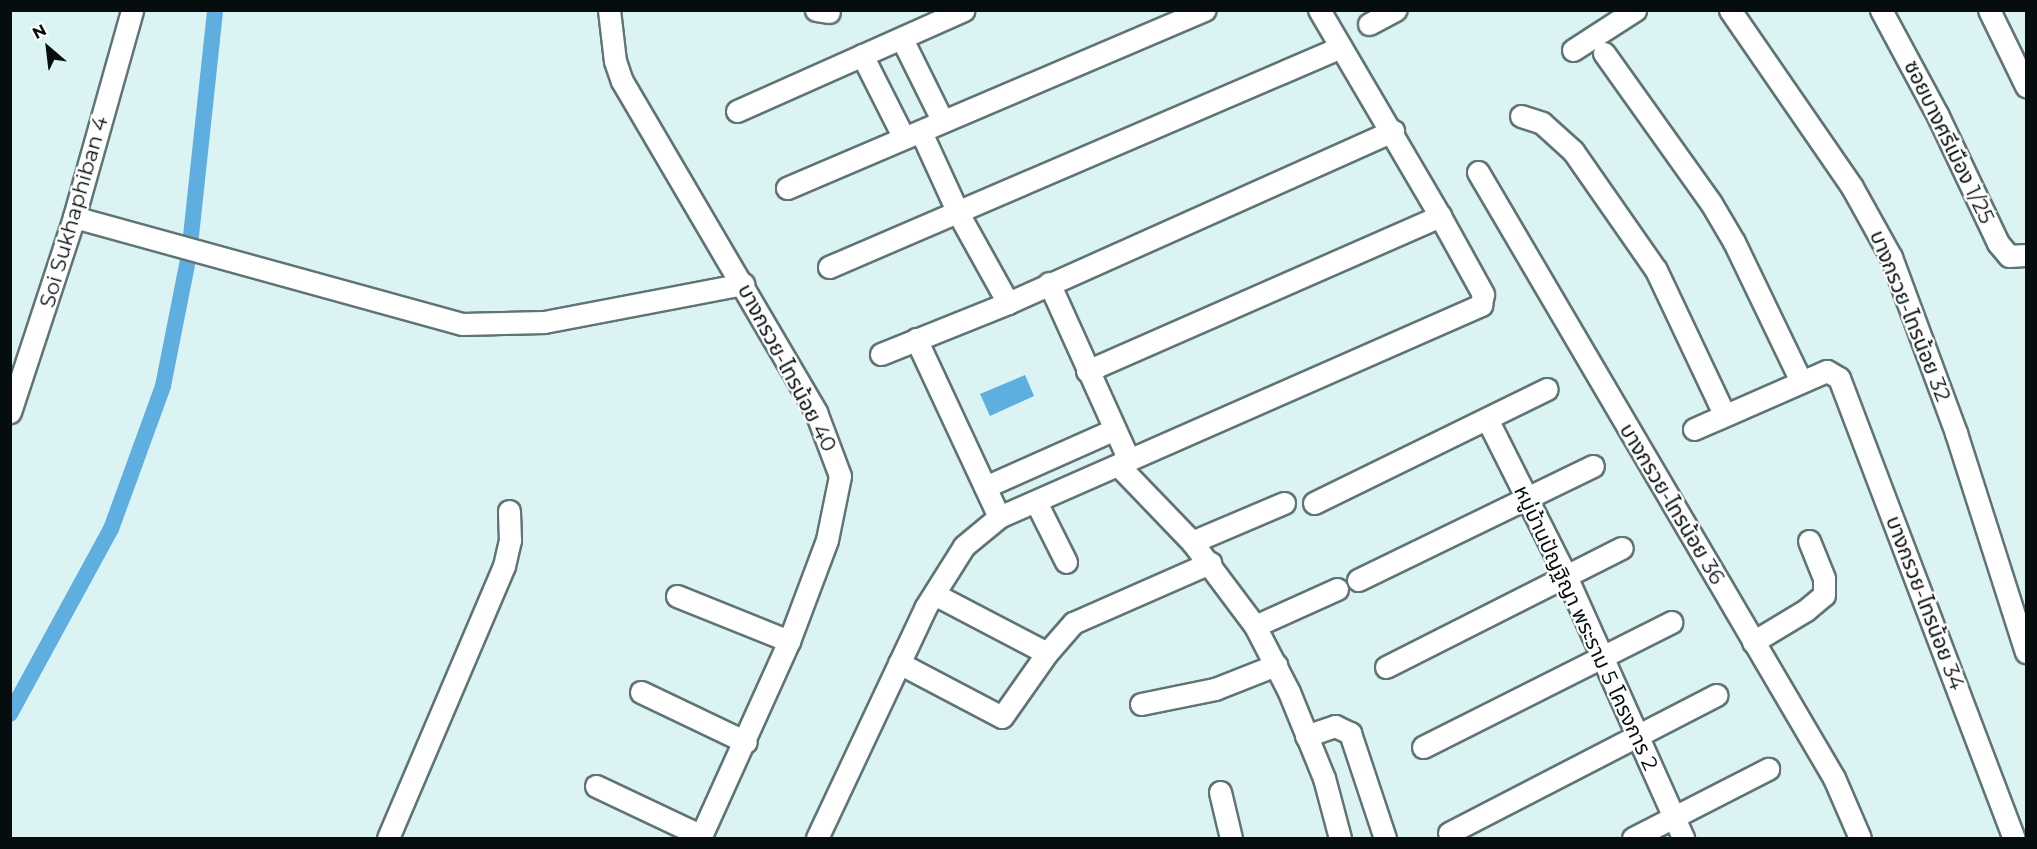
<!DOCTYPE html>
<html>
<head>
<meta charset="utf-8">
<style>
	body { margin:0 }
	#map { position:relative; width:2037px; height:849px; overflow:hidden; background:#dcf3f4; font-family:Montserrat,"Noto Sans Thai",sans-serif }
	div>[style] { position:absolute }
	.water>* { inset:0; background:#5eaee0 }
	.canal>* { height:16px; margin:-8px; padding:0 8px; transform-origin:8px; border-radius:8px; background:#5eaee0 }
	.roads { filter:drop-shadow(2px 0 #607476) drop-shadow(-2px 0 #607476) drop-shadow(0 2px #607476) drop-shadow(0 -2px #607476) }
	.minor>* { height:21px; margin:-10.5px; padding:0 10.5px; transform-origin:10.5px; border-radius:10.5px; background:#fff }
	span { translate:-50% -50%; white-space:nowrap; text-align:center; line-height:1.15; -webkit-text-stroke:4.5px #fff; paint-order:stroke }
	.street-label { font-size:21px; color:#060d0e }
	.frame { position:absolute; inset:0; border:12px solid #060d0e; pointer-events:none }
	.north { position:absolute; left:18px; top:18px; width:60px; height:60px; -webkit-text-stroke:4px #fff; paint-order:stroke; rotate:332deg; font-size:16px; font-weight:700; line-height:24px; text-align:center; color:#060d0e }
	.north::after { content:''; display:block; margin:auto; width:21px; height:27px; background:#060d0e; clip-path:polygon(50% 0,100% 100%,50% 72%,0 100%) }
</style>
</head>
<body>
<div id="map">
	<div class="water">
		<div style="clip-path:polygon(1025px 375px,1034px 396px,990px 416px,980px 394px)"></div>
	</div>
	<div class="canal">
		<div style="left:191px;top:236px;width:227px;rotate:-83.9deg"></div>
		<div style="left:10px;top:714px;width:211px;rotate:-61.4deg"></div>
		<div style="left:111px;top:529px;width:152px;rotate:-70deg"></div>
		<div style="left:163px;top:386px;width:128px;rotate:-78.8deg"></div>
	</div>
	<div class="roads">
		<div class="minor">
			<div style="left:609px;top:10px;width:51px;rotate:83.3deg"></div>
			<div style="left:615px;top:61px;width:21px;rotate:71deg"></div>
			<div style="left:622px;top:81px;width:384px;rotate:59.6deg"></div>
			<div style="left:816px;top:412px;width:68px;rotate:69.4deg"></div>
			<div style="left:840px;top:476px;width:65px;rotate:101.5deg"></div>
			<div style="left:827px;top:540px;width:108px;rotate:110.6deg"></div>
			<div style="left:789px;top:641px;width:216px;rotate:114.3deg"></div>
			<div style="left:816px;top:10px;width:13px;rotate:9deg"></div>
			<div style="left:1730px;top:10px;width:215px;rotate:55.4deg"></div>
			<div style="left:1852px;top:187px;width:80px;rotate:60.9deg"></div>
			<div style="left:1891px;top:257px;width:188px;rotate:69.7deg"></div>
			<div style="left:1956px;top:433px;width:230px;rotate:72.3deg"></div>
			<div style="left:1881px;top:10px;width:120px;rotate:61.7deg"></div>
			<div style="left:1938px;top:116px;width:140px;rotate:64.7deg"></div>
			<div style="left:1998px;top:243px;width:17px;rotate:50deg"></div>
			<div style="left:2009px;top:256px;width:17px;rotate:-3deg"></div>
			<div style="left:1989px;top:10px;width:85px;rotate:64deg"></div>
			<div style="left:1369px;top:24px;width:30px;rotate:-28deg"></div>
			<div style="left:902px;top:39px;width:90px;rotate:63.7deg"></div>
			<div style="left:1573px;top:50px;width:74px;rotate:-32.8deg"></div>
			<div style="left:1604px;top:53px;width:184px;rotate:54.5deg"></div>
			<div style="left:1711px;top:203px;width:45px;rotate:59.5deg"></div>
			<div style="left:1734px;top:242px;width:154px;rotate:64.3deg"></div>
			<div style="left:862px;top:55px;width:91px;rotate:63.2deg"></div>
			<div style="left:737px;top:111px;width:248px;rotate:-24deg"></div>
			<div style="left:1521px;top:116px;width:22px;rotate:18deg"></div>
			<div style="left:1542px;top:123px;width:42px;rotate:42.1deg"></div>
			<div style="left:1573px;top:151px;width:145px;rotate:55.1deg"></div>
			<div style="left:1656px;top:270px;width:159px;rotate:64.7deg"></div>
			<div style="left:921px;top:132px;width:89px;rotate:65.4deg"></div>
			<div style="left:958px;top:213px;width:103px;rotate:60.9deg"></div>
			<div style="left:1478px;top:172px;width:703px;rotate:59.57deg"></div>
			<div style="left:1834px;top:778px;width:65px;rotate:66.6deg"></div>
			<div style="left:787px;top:188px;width:454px;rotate:-23.1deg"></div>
			<div style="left:74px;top:217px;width:402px;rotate:15.4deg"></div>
			<div style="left:462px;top:324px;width:82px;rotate:-1.4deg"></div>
			<div style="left:544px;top:322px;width:203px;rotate:-10.8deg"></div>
			<div style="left:829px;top:267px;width:557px;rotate:-23.25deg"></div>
			<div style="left:1049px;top:283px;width:194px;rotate:65.7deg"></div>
			<div style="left:916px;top:339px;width:196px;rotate:65deg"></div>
			<div style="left:881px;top:354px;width:137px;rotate:-21.9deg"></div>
			<div style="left:1008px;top:303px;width:422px;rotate:-24.1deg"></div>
			<div style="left:1087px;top:371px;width:386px;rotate:-23.7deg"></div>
			<div style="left:10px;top:412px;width:205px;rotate:-71.8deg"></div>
			<div style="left:74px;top:217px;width:215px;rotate:-74.3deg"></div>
			<div style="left:1487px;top:419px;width:176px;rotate:63.3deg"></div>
			<div style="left:1566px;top:576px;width:287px;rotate:65.9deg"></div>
			<div style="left:1694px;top:429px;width:145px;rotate:-23.6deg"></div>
			<div style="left:1827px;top:371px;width:14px;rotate:30deg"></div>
			<div style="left:1839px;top:378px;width:492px;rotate:69.2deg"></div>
			<div style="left:1118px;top:465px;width:107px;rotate:46.1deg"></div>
			<div style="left:1192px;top:542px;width:105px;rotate:53.1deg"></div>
			<div style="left:1255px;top:626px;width:74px;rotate:62.7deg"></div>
			<div style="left:1289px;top:692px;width:93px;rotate:67.9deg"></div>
			<div style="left:1324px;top:778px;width:62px;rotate:75.1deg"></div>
			<div style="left:985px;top:487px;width:142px;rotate:-24deg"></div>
			<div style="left:1036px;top:502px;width:67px;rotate:63.4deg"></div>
			<div style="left:1314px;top:503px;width:259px;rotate:-26.1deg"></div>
			<div style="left:1192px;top:542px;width:100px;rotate:-23deg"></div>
			<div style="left:1358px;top:580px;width:261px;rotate:-25.9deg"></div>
			<div style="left:934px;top:594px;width:127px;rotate:27.6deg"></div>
			<div style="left:677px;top:596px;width:121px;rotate:21.9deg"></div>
			<div style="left:1255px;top:626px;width:90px;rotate:-24.3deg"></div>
			<div style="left:1753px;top:642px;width:62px;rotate:-31.1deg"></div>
			<div style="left:1806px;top:610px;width:23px;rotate:-40deg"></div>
			<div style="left:1824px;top:595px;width:17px;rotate:-90deg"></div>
			<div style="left:1824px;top:578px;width:40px;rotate:-112deg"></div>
			<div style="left:899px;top:663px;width:116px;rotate:27.7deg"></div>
			<div style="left:1002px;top:717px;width:78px;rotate:-54.9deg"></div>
			<div style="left:1047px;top:653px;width:40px;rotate:-49deg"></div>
			<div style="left:1073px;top:623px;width:150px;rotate:-23.7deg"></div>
			<div style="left:1386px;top:667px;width:264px;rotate:-26.8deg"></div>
			<div style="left:641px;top:692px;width:116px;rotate:25.5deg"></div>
			<div style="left:1141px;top:704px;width:76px;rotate:-11.5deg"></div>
			<div style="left:1215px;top:689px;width:66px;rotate:-21.5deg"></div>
			<div style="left:1306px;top:736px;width:31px;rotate:-19deg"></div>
			<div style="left:1335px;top:726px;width:17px;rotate:25deg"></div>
			<div style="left:1350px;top:733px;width:111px;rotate:71.6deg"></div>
			<div style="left:1423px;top:747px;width:278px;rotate:-26.7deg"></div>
			<div style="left:596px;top:786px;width:117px;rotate:25.3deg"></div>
			<div style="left:1220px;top:792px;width:47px;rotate:76.6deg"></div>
			<div style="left:1449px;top:833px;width:301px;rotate:-27.3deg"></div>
			<div style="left:388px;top:838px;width:296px;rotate:-66.9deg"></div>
			<div style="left:504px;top:566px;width:27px;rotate:-77deg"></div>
			<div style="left:510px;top:540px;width:29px;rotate:-92deg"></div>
			<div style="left:817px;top:838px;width:254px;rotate:-64.8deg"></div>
			<div style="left:925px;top:608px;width:73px;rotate:-57.8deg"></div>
			<div style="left:964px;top:546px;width:45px;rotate:-39.6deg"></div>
			<div style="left:999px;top:517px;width:527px;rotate:-23.74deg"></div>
			<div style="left:1481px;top:305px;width:11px;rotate:-80deg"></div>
			<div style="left:1483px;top:294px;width:89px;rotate:-118.9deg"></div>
			<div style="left:1440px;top:216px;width:239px;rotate:-120.4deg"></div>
			<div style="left:1633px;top:838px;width:152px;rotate:-27.1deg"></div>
		</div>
	</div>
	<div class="street-label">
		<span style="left:1949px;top:142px;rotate:64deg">ซอยบางศรีเมือง 1/25</span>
		<span style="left:74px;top:212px;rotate:-74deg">Soi Sukhaphiban 4</span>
		<span style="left:1910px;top:316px;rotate:68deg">บางกรวย-ไทรน้อย 32</span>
		<span style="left:787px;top:368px;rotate:62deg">บางกรวย-ไทรน้อย 40</span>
		<span style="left:1672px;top:504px;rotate:59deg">บางกรวย-ไทรน้อย 36</span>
		<span style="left:1925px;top:603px;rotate:69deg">บางกรวย-ไทรน้อย 34</span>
		<span style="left:1586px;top:628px;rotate:65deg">หมู่บ้านปัญฐิญา พระราม 5 โครงการ 2</span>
	</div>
	<div class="frame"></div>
	<div class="north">N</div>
</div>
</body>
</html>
